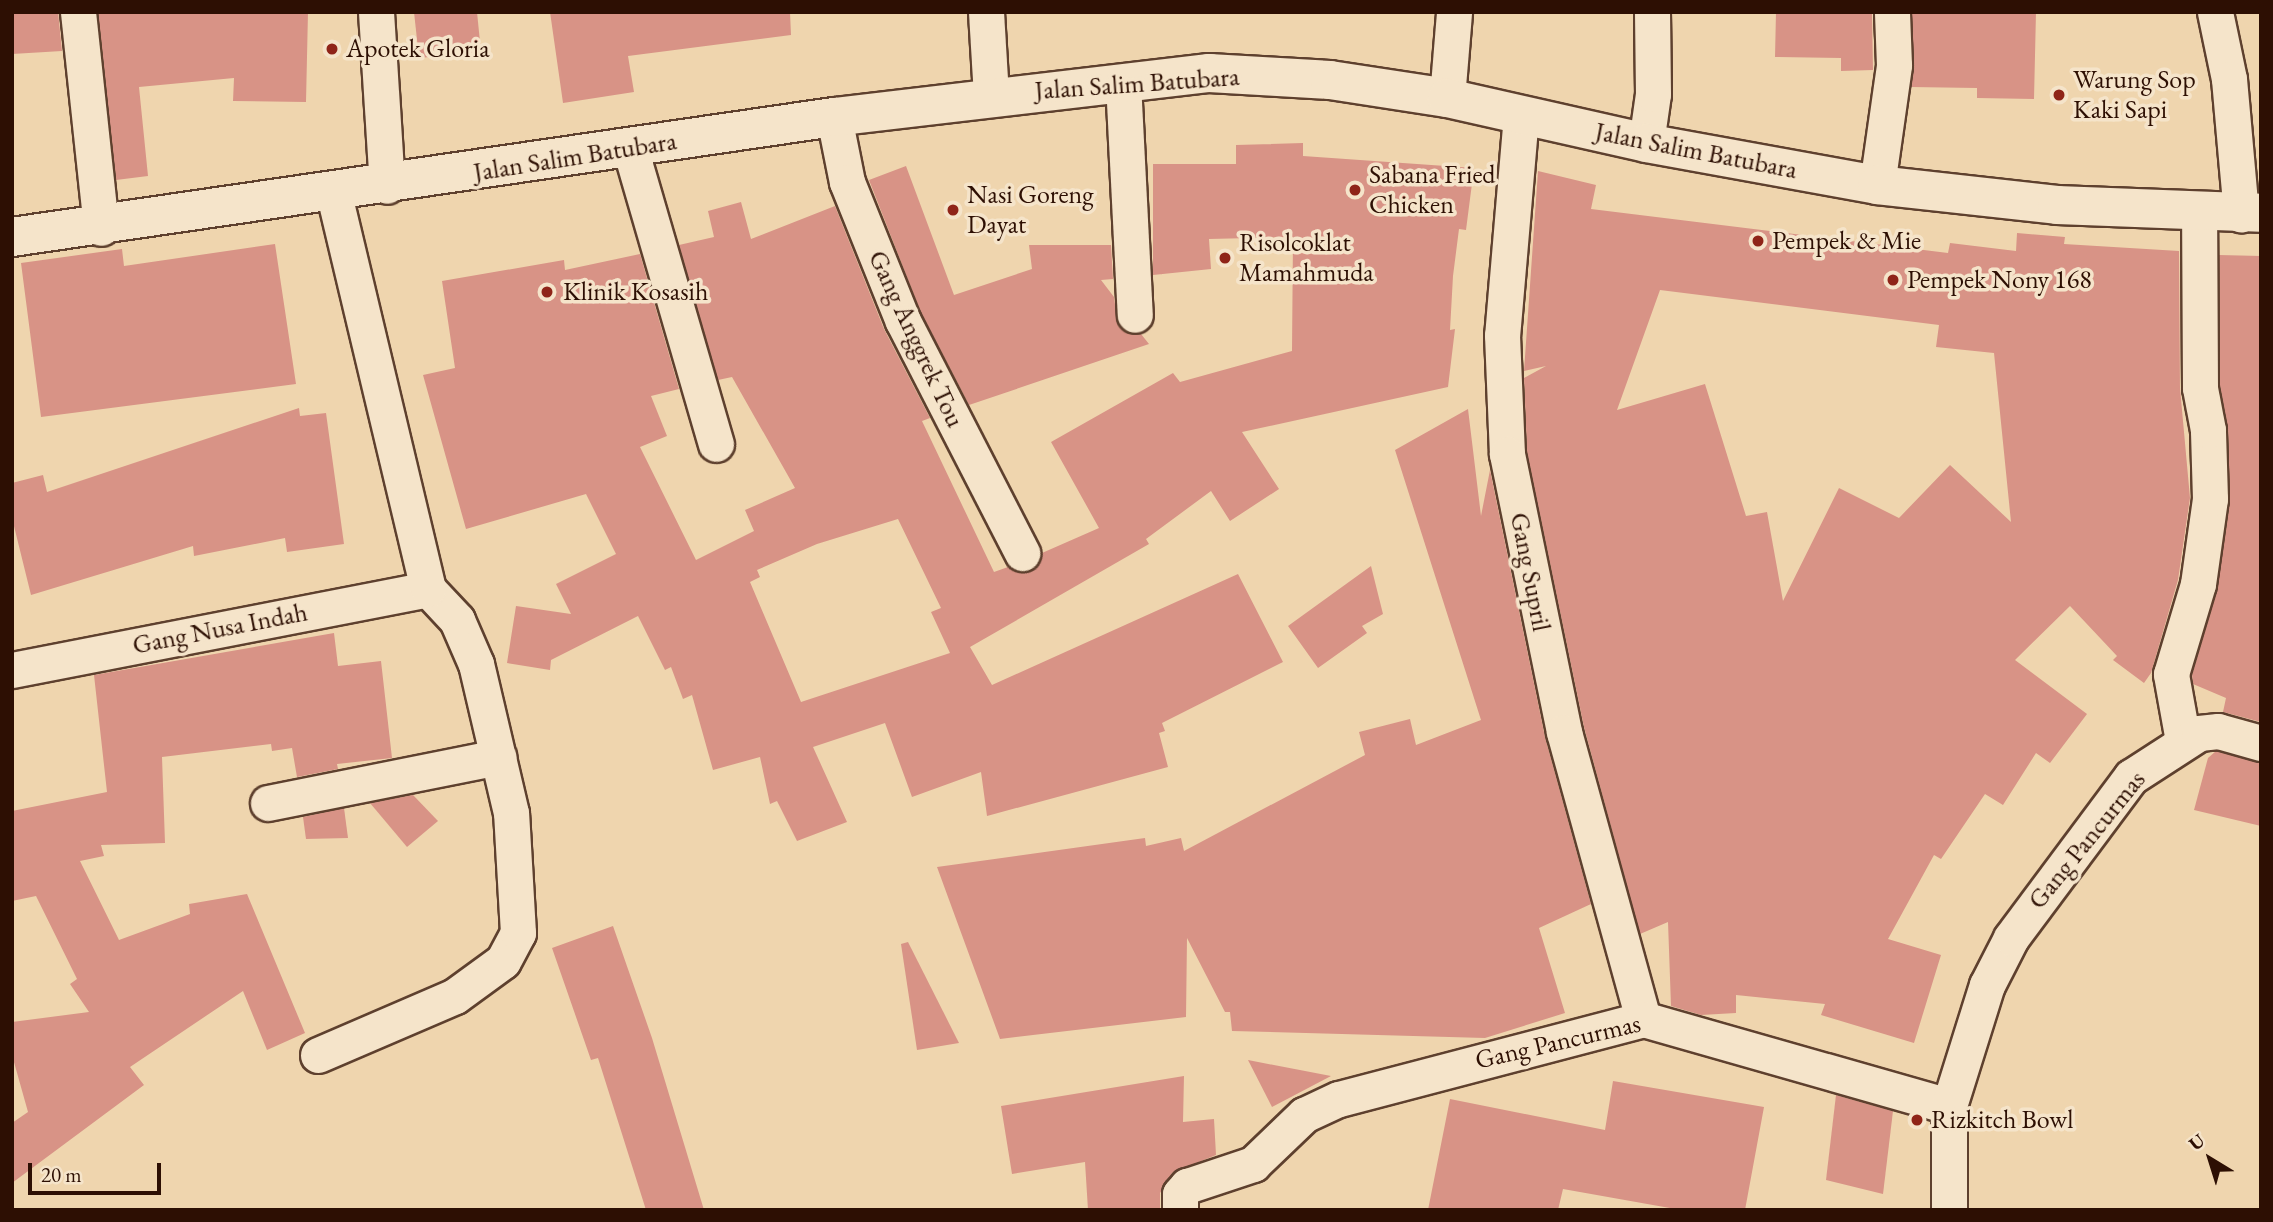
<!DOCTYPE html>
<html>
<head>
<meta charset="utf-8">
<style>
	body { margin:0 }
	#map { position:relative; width:2273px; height:1222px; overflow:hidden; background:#efd5ae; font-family:"EB Garamond",serif }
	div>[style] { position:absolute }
	.building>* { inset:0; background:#d89386 }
	.roads { filter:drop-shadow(2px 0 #5e402e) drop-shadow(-2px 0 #5e402e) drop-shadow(0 2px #5e402e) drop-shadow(0 -2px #5e402e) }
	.minor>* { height:35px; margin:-17.5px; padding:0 17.5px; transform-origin:17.5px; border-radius:17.5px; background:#f5e4ca }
	.tertiary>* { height:38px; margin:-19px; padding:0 19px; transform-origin:19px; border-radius:19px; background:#f5e4ca }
	.dots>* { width:19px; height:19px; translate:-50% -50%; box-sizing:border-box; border:4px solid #f5e4ca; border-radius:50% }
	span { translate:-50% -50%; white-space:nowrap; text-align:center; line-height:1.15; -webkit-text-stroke:7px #f5e4ca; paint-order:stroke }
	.poi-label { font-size:26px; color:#2d0f03 }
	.left { translate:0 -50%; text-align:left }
	.street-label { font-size:26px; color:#2d0f03 }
	.frame { position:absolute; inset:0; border:14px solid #2d0f03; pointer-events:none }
	.north { position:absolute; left:2175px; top:1124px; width:70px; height:70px; -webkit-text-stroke:5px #f5e4ca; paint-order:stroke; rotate:322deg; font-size:19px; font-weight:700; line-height:28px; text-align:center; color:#2d0f03 }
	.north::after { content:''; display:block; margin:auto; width:24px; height:32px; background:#2d0f03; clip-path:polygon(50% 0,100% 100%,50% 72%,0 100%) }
	.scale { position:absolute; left:28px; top:1163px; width:133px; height:32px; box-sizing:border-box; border:4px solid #2d0f03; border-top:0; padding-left:9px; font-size:21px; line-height:24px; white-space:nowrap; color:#2d0f03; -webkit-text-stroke:5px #f5e4ca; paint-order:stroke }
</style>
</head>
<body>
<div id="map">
	<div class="building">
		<div style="clip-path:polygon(12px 12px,58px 12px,62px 51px,12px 54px)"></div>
		<div style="clip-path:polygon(98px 12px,308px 12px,306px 102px,233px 101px,234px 78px,139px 87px,148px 176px,116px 180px)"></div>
		<div style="clip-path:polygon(414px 12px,477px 12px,481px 52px,419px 58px)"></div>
		<div style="clip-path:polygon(550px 12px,790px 12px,791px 35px,628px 56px,634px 92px,563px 103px)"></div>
		<div style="clip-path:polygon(1776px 12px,1872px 14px,1873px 70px,1841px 71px,1841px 58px,1775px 57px)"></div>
		<div style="clip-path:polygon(1912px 12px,2036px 12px,2034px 99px,1977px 98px,1977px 88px,1911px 87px)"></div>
		<div style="clip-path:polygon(evenodd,1303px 143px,1303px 156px,1474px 168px,1466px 230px,1459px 229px,1453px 276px,1450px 330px,1455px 329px,1448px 387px,1242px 432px,1279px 489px,1230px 521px,1211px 491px,1146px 539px,1149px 544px,970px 647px,992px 685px,1238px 574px,1283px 662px,1162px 723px,1165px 731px,1159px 733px,1168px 767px,987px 816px,981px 772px,912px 797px,885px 723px,813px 747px,847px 822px,797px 841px,777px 801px,770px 804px,760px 757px,713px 770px,692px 695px,683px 699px,671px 667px,665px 670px,638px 616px,551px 660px,550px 670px,507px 663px,516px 606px,571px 614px,556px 584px,616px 554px,586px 494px,466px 529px,423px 375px,455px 368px,442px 281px,564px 260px,565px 270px,640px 254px,679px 389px,651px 396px,667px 436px,640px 447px,696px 560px,754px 531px,745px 510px,795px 488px,732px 377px,718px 380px,679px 245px,714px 237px,708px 211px,741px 202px,751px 239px,835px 206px,884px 329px,930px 418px,922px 421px,994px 572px,1008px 567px,1022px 573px,1038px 564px,1042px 553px,1099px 528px,1051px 442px,1173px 373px,1180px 382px,1292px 351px,1293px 237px,1209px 239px,1211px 269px,1153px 275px,1153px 164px,1236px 164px,1236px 145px,1303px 143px,898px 519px,941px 608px,931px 612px,950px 653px,801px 702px,750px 582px,760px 577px,757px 570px,817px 544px,898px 519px)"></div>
		<div style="clip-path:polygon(906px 166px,954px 295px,1032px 269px,1029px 245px,1111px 245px,1113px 279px,1101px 280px,1114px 297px,1118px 325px,1126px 333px,1141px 334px,1149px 344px,969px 405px,921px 313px,869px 180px)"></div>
		<div style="clip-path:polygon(evenodd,1538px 171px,1596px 185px,1591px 209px,1948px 253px,1950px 243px,2016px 251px,2017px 233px,2065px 237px,2064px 244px,2179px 251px,2180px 388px,2190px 498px,2178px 580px,2151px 673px,2144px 683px,2113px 660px,2117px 656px,2070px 606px,2015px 660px,2087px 714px,2050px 763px,2036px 753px,2003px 805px,1985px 794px,1941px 859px,1934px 855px,1888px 939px,1941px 955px,1914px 1043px,1821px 1015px,1825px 1004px,1736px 995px,1736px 1013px,1701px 1015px,1671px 1006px,1668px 922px,1640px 934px,1584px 727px,1527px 452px,1524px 378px,1546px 366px,1524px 371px,1538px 171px,1660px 290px,1939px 325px,1936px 347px,1994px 353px,2011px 522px,1950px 465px,1899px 518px,1839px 488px,1783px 601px,1767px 512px,1746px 516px,1705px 384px,1617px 410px,1660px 290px)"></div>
		<div style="clip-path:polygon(275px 244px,296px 384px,41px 417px,21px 263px,122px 249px,124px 266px)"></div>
		<div style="clip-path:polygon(2219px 255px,2261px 256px,2261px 722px,2223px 712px,2226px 698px,2193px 684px,2192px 675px,2217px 590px,2230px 502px,2228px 429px,2220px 386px)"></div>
		<div style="clip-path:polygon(299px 408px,300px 416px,326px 413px,344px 544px,287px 552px,285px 538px,194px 556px,193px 546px,31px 595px,12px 518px,12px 483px,43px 475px,47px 492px)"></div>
		<div style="clip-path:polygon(1468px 409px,1481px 516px,1490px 470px,1545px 737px,1591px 904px,1539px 928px,1565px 1013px,1485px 1038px,1232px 1031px,1230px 1012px,1225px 1012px,1187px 938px,1186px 1017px,1000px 1039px,937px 867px,1145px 838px,1146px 846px,1181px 838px,1184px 851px,1365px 755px,1359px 732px,1410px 719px,1416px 745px,1481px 720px,1395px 450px)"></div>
		<div style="clip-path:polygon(1371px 566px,1383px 614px,1362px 626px,1367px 633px,1318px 668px,1288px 626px)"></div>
		<div style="clip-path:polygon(334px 633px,338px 666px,381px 661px,392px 758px,337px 764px,338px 769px,297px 777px,292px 748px,272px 751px,271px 744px,162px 757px,165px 843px,101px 845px,104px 856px,80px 861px,119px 940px,190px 914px,189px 904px,247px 894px,305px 1033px,267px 1050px,243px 991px,130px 1067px,144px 1085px,12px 1183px,12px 1123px,28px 1112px,12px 1055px,12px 1022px,89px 1012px,70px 984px,77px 979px,36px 896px,12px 901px,12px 811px,107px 792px,94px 675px)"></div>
		<div style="clip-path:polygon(2216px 751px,2261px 763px,2261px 826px,2194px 810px,2208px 758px)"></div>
		<div style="clip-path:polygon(413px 795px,438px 821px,407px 847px,370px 803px)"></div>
		<div style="clip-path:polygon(344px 808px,348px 838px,306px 839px,303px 817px)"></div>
		<div style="clip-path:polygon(613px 926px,652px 1038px,704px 1210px,646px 1210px,598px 1058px,591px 1060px,552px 948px)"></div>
		<div style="clip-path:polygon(908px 942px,959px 1043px,917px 1050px,901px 944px)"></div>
		<div style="clip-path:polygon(1248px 1060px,1331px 1076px,1272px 1107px)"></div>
		<div style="clip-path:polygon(1184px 1076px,1183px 1122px,1214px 1119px,1216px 1155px,1172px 1173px,1160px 1193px,1160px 1210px,1088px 1210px,1085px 1162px,1012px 1174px,1001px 1106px)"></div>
		<div style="clip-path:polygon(1613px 1081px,1764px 1107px,1745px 1210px,1681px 1210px,1563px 1189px,1558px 1210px,1428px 1210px,1450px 1099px,1605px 1130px)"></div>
		<div style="clip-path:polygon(1836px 1095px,1893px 1111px,1883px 1194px,1826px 1180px)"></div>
	</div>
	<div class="roads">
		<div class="minor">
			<div style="left:78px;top:12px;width:217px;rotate:83.9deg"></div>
			<div style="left:376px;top:12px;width:174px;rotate:86.4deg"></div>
			<div style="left:986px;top:12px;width:83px;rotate:86.6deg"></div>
			<div style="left:2215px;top:12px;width:68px;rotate:78.2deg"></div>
			<div style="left:2229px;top:79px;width:136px;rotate:84.9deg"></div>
			<div style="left:1123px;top:82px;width:233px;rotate:87.1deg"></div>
			<div style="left:1447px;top:98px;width:86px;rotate:-85.3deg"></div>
			<div style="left:1521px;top:115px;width:221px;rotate:94.9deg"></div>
			<div style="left:1502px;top:335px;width:119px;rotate:87.6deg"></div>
			<div style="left:1507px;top:454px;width:284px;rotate:78.4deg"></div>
			<div style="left:1564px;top:732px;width:298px;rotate:74.6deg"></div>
			<div style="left:834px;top:117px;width:66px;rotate:78.7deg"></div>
			<div style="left:847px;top:182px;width:150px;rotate:68.1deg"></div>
			<div style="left:903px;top:321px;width:261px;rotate:62.8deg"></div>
			<div style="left:1646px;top:143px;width:49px;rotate:-81.9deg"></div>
			<div style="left:1653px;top:94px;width:82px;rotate:-90.7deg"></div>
			<div style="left:630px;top:148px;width:308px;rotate:73.8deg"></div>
			<div style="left:1877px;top:185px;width:121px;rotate:-81.9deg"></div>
			<div style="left:1894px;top:65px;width:53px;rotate:-92.2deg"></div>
			<div style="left:12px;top:670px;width:424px;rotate:-11deg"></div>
			<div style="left:2183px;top:741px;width:68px;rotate:-100.2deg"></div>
			<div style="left:2171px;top:674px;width:94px;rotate:-73.3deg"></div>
			<div style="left:2198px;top:584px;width:86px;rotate:-82deg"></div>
			<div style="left:2210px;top:499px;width:69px;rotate:-91.7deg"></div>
			<div style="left:2208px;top:430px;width:43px;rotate:-100.8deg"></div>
			<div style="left:2200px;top:388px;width:176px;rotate:-90.3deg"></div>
			<div style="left:268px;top:803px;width:235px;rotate:-11.3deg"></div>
			<div style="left:318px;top:1055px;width:149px;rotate:-23.3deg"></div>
			<div style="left:455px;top:996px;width:59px;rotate:-36.1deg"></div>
			<div style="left:503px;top:961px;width:32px;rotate:-62deg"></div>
			<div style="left:518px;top:933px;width:120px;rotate:-93.3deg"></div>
			<div style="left:511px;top:813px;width:153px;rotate:-103.2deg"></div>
			<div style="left:476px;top:664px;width:48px;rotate:-113.4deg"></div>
			<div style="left:457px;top:620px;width:42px;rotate:-133.1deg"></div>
			<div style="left:428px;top:589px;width:406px;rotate:-103.4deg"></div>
			<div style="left:1180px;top:1210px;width:16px;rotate:-90deg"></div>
			<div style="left:1180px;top:1194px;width:11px;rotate:-49deg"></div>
			<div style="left:1187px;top:1186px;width:70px;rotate:-18.4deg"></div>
			<div style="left:1253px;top:1164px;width:71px;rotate:-43.9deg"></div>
			<div style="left:1304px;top:1115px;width:38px;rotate:-25deg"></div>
			<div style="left:1339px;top:1099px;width:314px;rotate:-14.7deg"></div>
			<div style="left:1643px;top:1019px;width:318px;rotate:15.9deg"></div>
			<div style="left:1949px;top:1210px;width:104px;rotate:-90deg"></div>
			<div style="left:1949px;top:1106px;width:127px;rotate:-72.6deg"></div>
			<div style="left:1987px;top:985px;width:53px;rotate:-62.9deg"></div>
			<div style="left:2011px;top:938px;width:201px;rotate:-53.3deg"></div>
			<div style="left:2131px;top:777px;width:81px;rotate:-32.9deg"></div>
			<div style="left:2199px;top:733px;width:19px;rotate:-6deg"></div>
			<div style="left:2218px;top:731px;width:45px;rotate:15.6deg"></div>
		</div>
		<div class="tertiary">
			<div style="left:12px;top:237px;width:831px;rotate:-8.31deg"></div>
			<div style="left:834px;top:117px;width:378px;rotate:-6.7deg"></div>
			<div style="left:1209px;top:73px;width:121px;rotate:3.3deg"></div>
			<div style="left:1330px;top:80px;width:118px;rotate:8.7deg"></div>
			<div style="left:1447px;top:98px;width:204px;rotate:12.7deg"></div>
			<div style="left:1646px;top:143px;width:235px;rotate:10.3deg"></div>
			<div style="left:1877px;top:185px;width:181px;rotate:6.3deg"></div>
			<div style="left:2057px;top:205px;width:204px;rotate:2.2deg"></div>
		</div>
	</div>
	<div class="dots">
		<div style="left:332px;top:49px;background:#8f2418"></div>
		<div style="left:2059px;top:95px;background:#8f2418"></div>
		<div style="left:1355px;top:190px;background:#8f2418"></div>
		<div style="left:953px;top:210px;background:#8f2418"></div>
		<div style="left:1758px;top:241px;background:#8f2418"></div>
		<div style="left:1225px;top:258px;background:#8f2418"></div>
		<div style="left:1893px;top:280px;background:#8f2418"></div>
		<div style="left:547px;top:292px;background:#8f2418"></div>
		<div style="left:1917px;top:1120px;background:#8f2418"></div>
	</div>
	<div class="poi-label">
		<span class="left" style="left:346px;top:49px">Apotek Gloria</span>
		<span class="left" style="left:2073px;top:95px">Warung Sop<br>Kaki Sapi</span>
		<span class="left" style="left:1369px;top:190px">Sabana Fried<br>Chicken</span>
		<span class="left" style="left:967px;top:210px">Nasi Goreng<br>Dayat</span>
		<span class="left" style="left:1772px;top:241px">Pempek &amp; Mie</span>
		<span class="left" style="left:1239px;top:258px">Risolcoklat<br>Mamahmuda</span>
		<span class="left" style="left:1907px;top:280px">Pempek Nony 168</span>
		<span class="left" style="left:563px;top:292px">Klinik Kosasih</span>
		<span class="left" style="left:1931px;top:1120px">Rizkitch Bowl</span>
	</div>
	<div class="street-label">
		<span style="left:1137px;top:84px;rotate:-4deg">Jalan Salim Batubara</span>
		<span style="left:1696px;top:151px;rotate:11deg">Jalan Salim Batubara</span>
		<span style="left:575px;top:157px;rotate:-9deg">Jalan Salim Batubara</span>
		<span style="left:916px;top:339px;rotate:65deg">Gang Anggrek Tou</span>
		<span style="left:1530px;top:572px;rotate:79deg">Gang Supril</span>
		<span style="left:220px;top:629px;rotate:-11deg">Gang Nusa Indah</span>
		<span style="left:2087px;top:840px;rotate:-51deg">Gang Pancurmas</span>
		<span style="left:1558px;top:1042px;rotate:-13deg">Gang Pancurmas</span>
	</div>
	<div class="frame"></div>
	<div class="north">U</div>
	<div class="scale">20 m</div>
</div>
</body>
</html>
